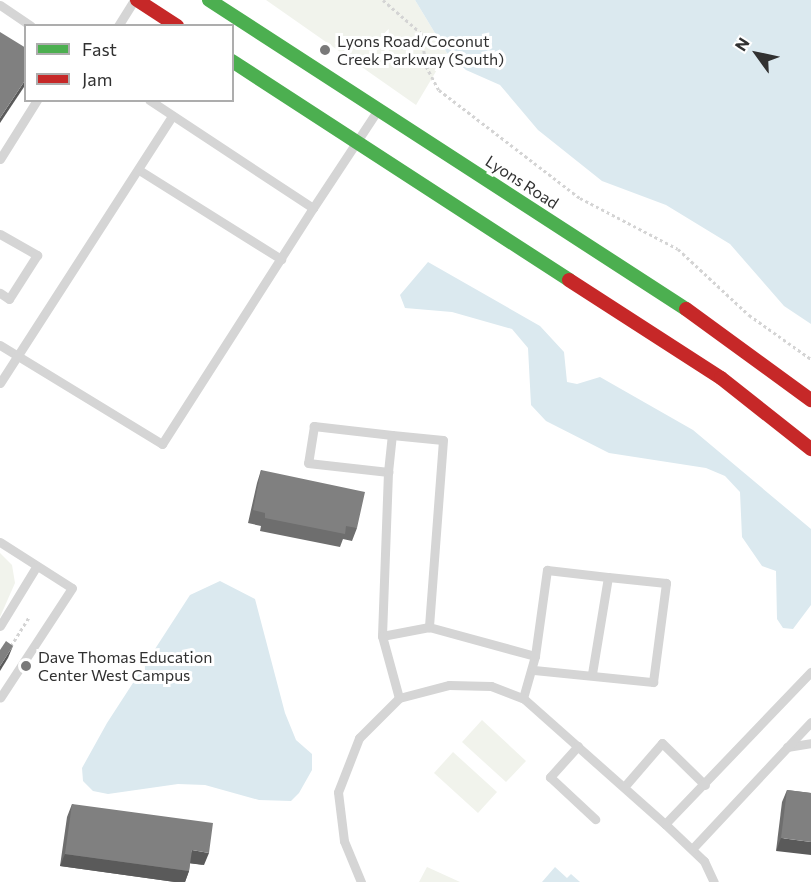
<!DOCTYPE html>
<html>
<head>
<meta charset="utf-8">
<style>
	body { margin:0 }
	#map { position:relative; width:811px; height:882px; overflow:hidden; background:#fff; font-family:Commissioner,sans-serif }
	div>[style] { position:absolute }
	.green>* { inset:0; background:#f1f3ec }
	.water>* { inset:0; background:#dbe9ef }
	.path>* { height:3px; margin-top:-1.5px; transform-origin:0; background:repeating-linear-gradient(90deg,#d4d4d4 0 3px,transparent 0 6px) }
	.lane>* { height:9px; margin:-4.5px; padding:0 4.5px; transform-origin:4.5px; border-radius:4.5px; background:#d5d5d5 }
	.fast>* { height:14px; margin:-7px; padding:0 7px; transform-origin:7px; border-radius:7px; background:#4caf50 }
	.jam>* { height:14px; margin:-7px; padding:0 7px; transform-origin:7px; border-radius:7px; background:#c62828 }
	.wall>* { inset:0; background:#6e6e6e }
	.shaded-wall>* { inset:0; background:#5a5a5a }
	.building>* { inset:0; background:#808080 }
	.dots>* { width:16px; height:16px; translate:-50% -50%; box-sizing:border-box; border:3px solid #fff; border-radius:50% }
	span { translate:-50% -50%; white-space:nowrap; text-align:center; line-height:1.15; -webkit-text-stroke:6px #fff; paint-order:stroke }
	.poi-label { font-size:16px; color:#313131 }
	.left { translate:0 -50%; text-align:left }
	.street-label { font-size:16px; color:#313131 }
	.legend { position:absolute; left:24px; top:24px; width:210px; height:78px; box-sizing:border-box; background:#fff; border:2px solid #adadad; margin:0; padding:8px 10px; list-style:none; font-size:18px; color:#313131 }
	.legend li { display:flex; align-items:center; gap:12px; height:30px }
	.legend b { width:30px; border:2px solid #adadad }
	.north { position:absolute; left:727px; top:24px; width:60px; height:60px; -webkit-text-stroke:4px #fff; paint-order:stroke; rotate:303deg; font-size:16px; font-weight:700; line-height:24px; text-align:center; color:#313131 }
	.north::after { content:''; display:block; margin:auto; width:21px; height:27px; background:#313131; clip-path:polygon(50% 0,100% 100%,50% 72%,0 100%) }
</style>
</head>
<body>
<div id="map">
	<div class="green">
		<div style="clip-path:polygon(266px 0,415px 0,447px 53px,416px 105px)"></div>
		<div style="clip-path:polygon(0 553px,12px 565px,15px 583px,0 617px)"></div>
		<div style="clip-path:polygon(482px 720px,526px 761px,506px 782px,462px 742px)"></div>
		<div style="clip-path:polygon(453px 752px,497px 792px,478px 813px,434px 773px)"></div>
		<div style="clip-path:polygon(427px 867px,460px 882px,419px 882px)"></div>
	</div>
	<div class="water">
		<div style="clip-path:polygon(415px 0,811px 0,811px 324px,784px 306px,730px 244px,666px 205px,602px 181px,538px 130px,500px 85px,466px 70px,447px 53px)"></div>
		<div style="clip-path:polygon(428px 262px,540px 326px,564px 352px,567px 382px,577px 384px,600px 377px,693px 430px,811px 529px,811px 605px,793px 629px,783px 628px,777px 619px,776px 571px,762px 566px,742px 537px,740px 492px,725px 476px,706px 468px,609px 453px,546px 421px,531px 405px,528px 348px,512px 329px,452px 312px,405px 308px,400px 295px)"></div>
		<div style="clip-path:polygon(220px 581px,255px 599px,285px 713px,296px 740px,312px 754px,312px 770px,299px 793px,291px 801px,259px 800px,205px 785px,178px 784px,108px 794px,93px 791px,83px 781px,82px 768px,107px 723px,190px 595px)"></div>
		<div style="clip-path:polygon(555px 867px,567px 878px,571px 874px,580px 882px,542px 882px)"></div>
	</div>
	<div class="path">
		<div style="left:383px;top:0;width:50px;rotate:41deg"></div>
		<div style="left:421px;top:33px;width:33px;rotate:81deg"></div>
		<div style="left:426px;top:66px;width:27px;rotate:62deg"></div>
		<div style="left:439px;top:90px;width:178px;rotate:37.5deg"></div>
		<div style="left:580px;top:198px;width:110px;rotate:27.5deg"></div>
		<div style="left:678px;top:249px;width:97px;rotate:42.9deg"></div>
		<div style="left:749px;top:315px;width:76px;rotate:35.4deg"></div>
		<div style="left:11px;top:646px;width:34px;rotate:-58deg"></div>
	</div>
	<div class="lane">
		<div style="left:0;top:5px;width:37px;rotate:34deg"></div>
		<div style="left:118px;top:26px;width:28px;rotate:-58deg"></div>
		<div style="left:0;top:159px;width:70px;rotate:-57.9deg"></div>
		<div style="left:139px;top:170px;width:168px;rotate:32.1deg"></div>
		<div style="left:313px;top:208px;width:116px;rotate:-56.6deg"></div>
		<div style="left:0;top:234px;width:43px;rotate:29.6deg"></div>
		<div style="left:37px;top:255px;width:52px;rotate:122.5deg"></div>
		<div style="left:9px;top:299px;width:11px;rotate:-146deg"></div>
		<div style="left:0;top:345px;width:190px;rotate:31.4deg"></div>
		<div style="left:162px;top:444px;width:280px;rotate:-57.4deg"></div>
		<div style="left:313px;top:208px;width:196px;rotate:-146.6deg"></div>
		<div style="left:0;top:383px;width:318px;rotate:-57.2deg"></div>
		<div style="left:392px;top:435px;width:79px;rotate:-173.4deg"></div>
		<div style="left:314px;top:426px;width:37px;rotate:99deg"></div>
		<div style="left:308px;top:463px;width:81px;rotate:6.4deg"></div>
		<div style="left:388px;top:472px;width:164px;rotate:92.1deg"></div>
		<div style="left:382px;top:636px;width:48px;rotate:-10.8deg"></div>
		<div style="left:429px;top:627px;width:110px;rotate:15.3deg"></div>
		<div style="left:535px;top:656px;width:44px;rotate:105.9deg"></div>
		<div style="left:523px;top:698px;width:190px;rotate:41.6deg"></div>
		<div style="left:665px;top:824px;width:54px;rotate:43.5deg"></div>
		<div style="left:704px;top:861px;width:23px;rotate:65deg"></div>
		<div style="left:388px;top:472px;width:37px;rotate:-84deg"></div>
		<div style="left:392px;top:435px;width:51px;rotate:5.6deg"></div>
		<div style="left:443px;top:440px;width:188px;rotate:94.3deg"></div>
		<div style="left:0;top:542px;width:85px;rotate:32.6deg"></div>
		<div style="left:72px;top:588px;width:131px;rotate:123.2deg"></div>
		<div style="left:0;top:626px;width:69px;rotate:-58.6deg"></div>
		<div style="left:535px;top:656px;width:87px;rotate:-82.1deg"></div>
		<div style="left:547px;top:570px;width:61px;rotate:6.5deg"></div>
		<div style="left:608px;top:577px;width:98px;rotate:99.4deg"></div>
		<div style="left:534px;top:670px;width:120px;rotate:5.8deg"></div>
		<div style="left:653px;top:682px;width:100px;rotate:-82.5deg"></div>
		<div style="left:666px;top:583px;width:58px;rotate:-174.1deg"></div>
		<div style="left:399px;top:698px;width:52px;rotate:-14.6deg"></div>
		<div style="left:449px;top:685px;width:42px;rotate:1.4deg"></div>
		<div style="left:491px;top:686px;width:34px;rotate:21deg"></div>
		<div style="left:578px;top:746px;width:42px;rotate:132.1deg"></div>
		<div style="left:550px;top:777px;width:62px;rotate:43deg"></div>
		<div style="left:787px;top:747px;width:24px;rotate:-9deg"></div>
		<div style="left:624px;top:787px;width:58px;rotate:-49.2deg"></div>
		<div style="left:662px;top:743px;width:60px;rotate:44.3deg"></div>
		<div style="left:665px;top:824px;width:211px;rotate:-46.2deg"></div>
		<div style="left:692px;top:849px;width:174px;rotate:-46.9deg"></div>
		<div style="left:361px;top:882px;width:44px;rotate:-112.5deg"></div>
		<div style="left:344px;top:841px;width:49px;rotate:-97deg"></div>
		<div style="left:338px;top:792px;width:58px;rotate:-68.7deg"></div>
		<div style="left:359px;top:738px;width:57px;rotate:-45deg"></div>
		<div style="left:399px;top:698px;width:64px;rotate:-105.3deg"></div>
	</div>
	<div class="fast">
		<div style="left:209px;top:0;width:568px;rotate:32.94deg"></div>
		<div style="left:232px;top:61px;width:402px;rotate:33deg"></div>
	</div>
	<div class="jam">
		<div style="left:137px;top:0;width:48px;rotate:33deg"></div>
		<div style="left:569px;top:280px;width:181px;rotate:32.8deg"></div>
		<div style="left:721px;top:378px;width:115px;rotate:38.3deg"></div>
		<div style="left:686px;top:309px;width:155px;rotate:36.1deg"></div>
	</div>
	<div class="wall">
		<div style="clip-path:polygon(261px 470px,357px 528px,352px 541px,343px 539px,340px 547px,260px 531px,261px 526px,248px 523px,257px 483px)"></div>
		<div style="clip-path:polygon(787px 790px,811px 793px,776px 851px,782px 802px)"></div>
		<div style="clip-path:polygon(72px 804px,204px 865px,190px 863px,189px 871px,185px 882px,175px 882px,60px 866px,67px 817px)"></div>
	</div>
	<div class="shaded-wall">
		<div style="clip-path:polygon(26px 79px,26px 84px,0 123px,0 118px)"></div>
		<div style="clip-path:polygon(13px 646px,8px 658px,0 671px,0 666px)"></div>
		<div style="clip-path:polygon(781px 838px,811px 842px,811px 855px,776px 851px)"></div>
		<div style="clip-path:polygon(192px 850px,209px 853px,204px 865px,187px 863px)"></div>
		<div style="clip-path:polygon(65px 854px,189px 871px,185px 882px,175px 882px,60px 866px)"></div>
	</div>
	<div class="building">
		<div style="clip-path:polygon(0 32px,26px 48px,26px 79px,0 118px)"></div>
		<div style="clip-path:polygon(261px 470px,365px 492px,357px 528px,346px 526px,345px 534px,265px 518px,265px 513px,253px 510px)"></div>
		<div style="clip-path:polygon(6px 641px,13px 646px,0 666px,0 650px)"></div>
		<div style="clip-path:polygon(787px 790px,811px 793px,811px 842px,781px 838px)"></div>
		<div style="clip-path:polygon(72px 804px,213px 823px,209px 853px,192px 850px,189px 871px,65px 854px)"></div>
	</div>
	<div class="dots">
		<div style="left:325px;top:50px;background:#797979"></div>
		<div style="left:26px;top:666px;background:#797979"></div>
	</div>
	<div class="poi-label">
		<span class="left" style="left:337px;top:50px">Lyons Road/Coconut<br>Creek Parkway (South)</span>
		<span class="left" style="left:38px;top:666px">Dave Thomas Education<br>Center West Campus</span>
	</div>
	<div class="street-label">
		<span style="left:522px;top:182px;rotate:33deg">Lyons Road</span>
	</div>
	<ul class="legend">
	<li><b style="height:8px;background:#4caf50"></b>Fast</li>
	<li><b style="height:8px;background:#c62828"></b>Jam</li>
	</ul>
	<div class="north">N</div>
</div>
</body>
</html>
